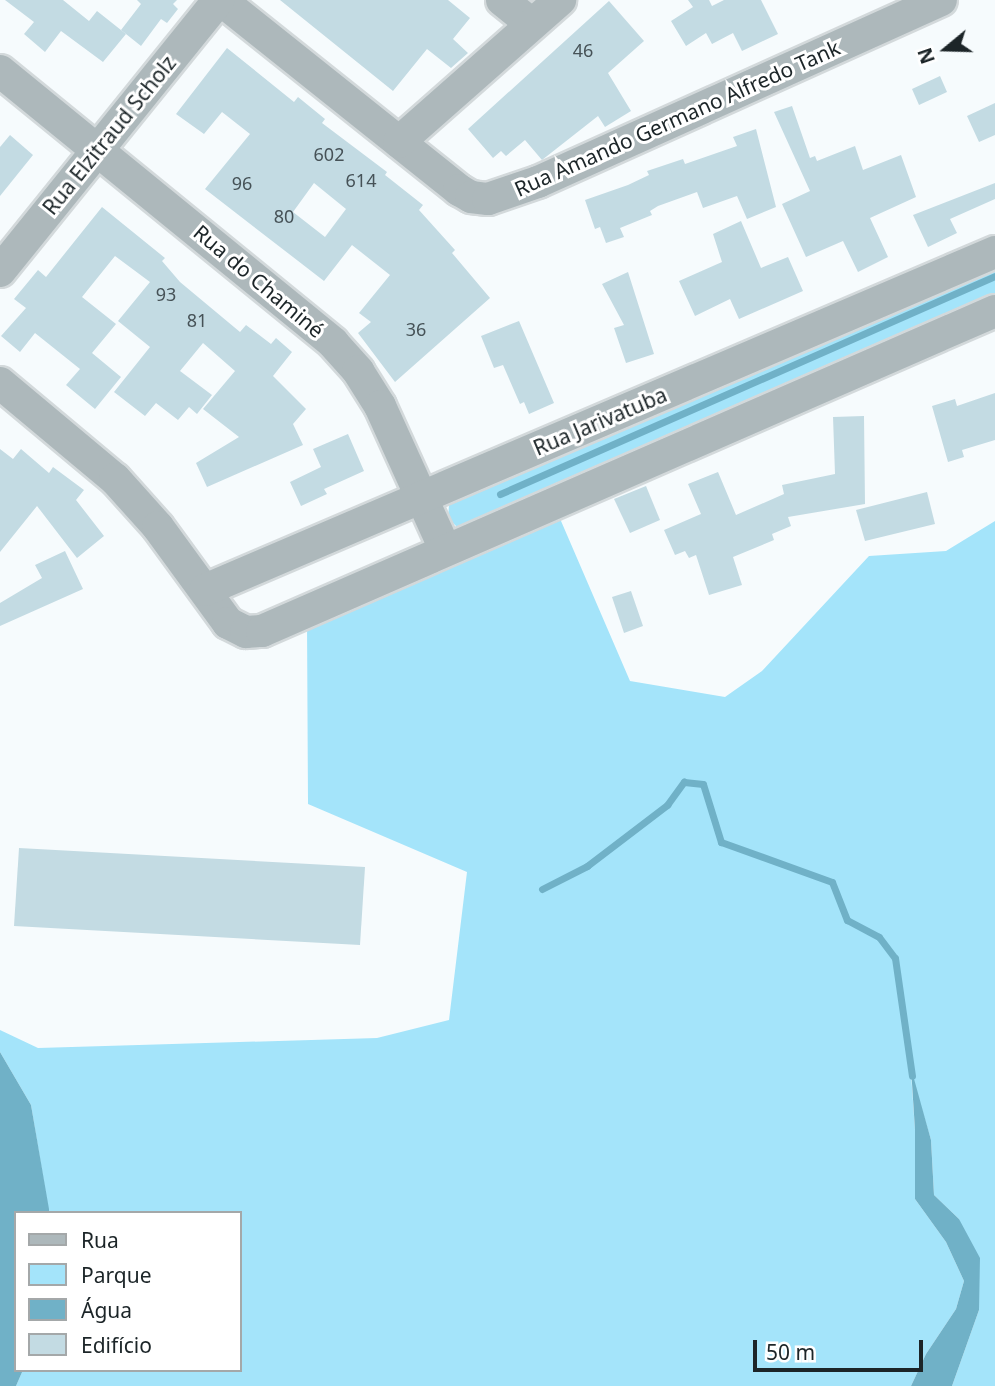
<!DOCTYPE html>
<html>
<head>
<meta charset="utf-8">
<style>
	body { margin:0 }
	#map { position:relative; width:995px; height:1386px; overflow:hidden; background:#f6fbfd; font-family:"Noto Sans",sans-serif }
	div>[style] { position:absolute }
	.green>* { inset:0; background:#a4e4fa }
	.water>* { inset:0; background:#70b1c7 }
	.stream>* { height:7px; margin:-3.5px; padding:0 3.5px; transform-origin:3.5px; border-radius:3.5px; background:#70b1c7 }
	.building>* { inset:0; background:#c3dbe3 }
	.roads { filter:drop-shadow(2px 0 #d3d9db) drop-shadow(-2px 0 #d3d9db) drop-shadow(0 2px #d3d9db) drop-shadow(0 -2px #d3d9db) }
	.minor>* { height:32px; margin:-16px; padding:0 16px; transform-origin:16px; border-radius:16px; background:#adb8bb }
	span { translate:-50% -50%; white-space:nowrap; text-align:center; line-height:1.15; -webkit-text-stroke:6px #fff; paint-order:stroke }
	.number-label { font-size:18px; color:#465257 }
	.number-label span { -webkit-text-stroke-width:0 }
	.street-label { font-size:21px; color:#1c2528 }
	.legend { position:absolute; left:14px; top:1211px; width:228px; height:161px; box-sizing:border-box; background:#fff; border:2px solid #a4a8a9; margin:0; padding:9px 12px; list-style:none; font-size:21px; color:#1c2528 }
	.legend li { display:flex; align-items:center; gap:14px; height:35px }
	.legend b { width:35px; border:2px solid #a4a8a9 }
	.north { position:absolute; left:911px; top:14px; width:70px; height:70px; -webkit-text-stroke:5px #fff; paint-order:stroke; rotate:251deg; font-size:19px; font-weight:700; line-height:28px; text-align:center; color:#1c2528 }
	.north::after { content:''; display:block; margin:auto; width:24px; height:32px; background:#1c2528; clip-path:polygon(50% 0,100% 100%,50% 72%,0 100%) }
	.scale { position:absolute; left:753px; top:1340px; width:170px; height:32px; box-sizing:border-box; border:4px solid #1c2528; border-top:0; padding-left:9px; font-size:21px; line-height:24px; white-space:nowrap; color:#1c2528; -webkit-text-stroke:5px #fff; paint-order:stroke }
</style>
</head>
<body>
<div id="map">
	<div class="green">
		<div style="clip-path:polygon(995px 263px,995px 300px,465px 528px,458px 528px,448px 518px,449px 505px,453px 500px)"></div>
		<div style="clip-path:polygon(558px 514px,630px 681px,725px 697px,762px 671px,869px 556px,946px 551px,995px 521px,995px 1386px,952px 1386px,979px 1310px,959px 1219px,934px 1195px,931px 1140px,911px 1073px,915px 1130px,915px 1199px,946px 1242px,964px 1281px,956px 1309px,926px 1354px,911px 1386px,16px 1386px,23px 1370px,240px 1370px,240px 1213px,49px 1213px,31px 1105px,0 1052px,0 1030px,38px 1048px,377px 1038px,449px 1020px,467px 872px,308px 804px,307px 622px)"></div>
	</div>
	<div class="water">
		<div style="clip-path:polygon(0 1052px,31px 1105px,49px 1209px,49px 1213px,16px 1213px,16px 1370px,23px 1370px,16px 1386px,0 1386px)"></div>
		<div style="clip-path:polygon(911px 1068px,931px 1140px,934px 1195px,959px 1219px,980px 1258px,979px 1310px,952px 1386px,911px 1386px,926px 1354px,956px 1309px,964px 1281px,946px 1242px,915px 1199px,915px 1130px)"></div>
	</div>
	<div class="stream">
		<div style="left:500px;top:494px;width:541px;rotate:-23.77deg"></div>
		<div style="left:542px;top:889px;width:51px;rotate:-27.1deg"></div>
		<div style="left:587px;top:866px;width:101px;rotate:-37.3deg"></div>
		<div style="left:667px;top:805px;width:29px;rotate:-54deg"></div>
		<div style="left:684px;top:782px;width:19px;rotate:6deg"></div>
		<div style="left:703px;top:784px;width:61px;rotate:72.8deg"></div>
		<div style="left:721px;top:842px;width:118px;rotate:19.8deg"></div>
		<div style="left:832px;top:882px;width:41px;rotate:68.5deg"></div>
		<div style="left:847px;top:920px;width:36px;rotate:28deg"></div>
		<div style="left:879px;top:937px;width:26px;rotate:53deg"></div>
		<div style="left:895px;top:958px;width:119px;rotate:81.8deg"></div>
	</div>
	<div class="building">
		<div style="clip-path:polygon(5px 0,63px 0,89px 21px,97px 11px,126px 34px,103px 62px,61px 31px,45px 52px,24px 34px,34px 22px)"></div>
		<div style="clip-path:polygon(137px 0,177px 0,173px 4px,178px 9px,167px 23px,161px 19px,141px 46px,121px 30px,141px 4px)"></div>
		<div style="clip-path:polygon(280px 0,448px 0,470px 18px,453px 39px,468px 53px,451px 68px,427px 49px,393px 91px)"></div>
		<div style="clip-path:polygon(688px 0,709px 0,712px 6px,724px 0,761px 0,778px 34px,742px 51px,733px 33px,712px 44px,706px 33px,686px 46px,671px 21px,693px 7px)"></div>
		<div style="clip-path:polygon(609px 1px,644px 41px,608px 73px,631px 111px,605px 127px,598px 116px,542px 160px,525px 140px,506px 156px,501px 151px,493px 158px,468px 129px)"></div>
		<div style="clip-path:polygon(evenodd,227px 48px,294px 102px,298px 97px,325px 119px,322px 123px,387px 172px,385px 175px,423px 205px,419px 210px,455px 250px,452px 253px,490px 298px,395px 382px,358px 333px,371px 322px,359px 313px,390px 275px,352px 245px,324px 281px,205px 189px,250px 134px,222px 112px,204px 134px,176px 114px,227px 48px,314px 183px,346px 209px,325px 237px,293px 212px,314px 183px)"></div>
		<div style="clip-path:polygon(940px 76px,947px 92px,919px 105px,912px 89px)"></div>
		<div style="clip-path:polygon(995px 103px,995px 135px,979px 142px,967px 116px)"></div>
		<div style="clip-path:polygon(792px 106px,810px 158px,815px 156px,817px 161px,855px 146px,863px 170px,901px 155px,916px 197px,870px 218px,888px 257px,858px 272px,843px 241px,806px 257px,782px 204px,810px 191px,774px 112px)"></div>
		<div style="clip-path:polygon(756px 129px,776px 207px,747px 219px,737px 196px,703px 208px,697px 192px,658px 206px,650px 211px,652px 215px,620px 228px,624px 237px,606px 243px,600px 227px,595px 229px,585px 200px,628px 185px,649px 175px,647px 171px,683px 159px,685px 164px,737px 146px,733px 137px)"></div>
		<div style="clip-path:polygon(10px 135px,33px 155px,0 196px,0 147px)"></div>
		<div style="clip-path:polygon(995px 183px,995px 199px,950px 219px,957px 233px,928px 247px,913px 215px)"></div>
		<div style="clip-path:polygon(102px 207px,165px 258px,162px 261px,180px 282px,240px 332px,246px 325px,271px 344px,276px 338px,292px 352px,273px 376px,306px 409px,293px 424px,303px 445px,207px 487px,196px 463px,239px 437px,203px 409px,235px 371px,203px 343px,180px 371px,212px 395px,197px 414px,189px 407px,178px 420px,156px 403px,145px 416px,114px 392px,150px 347px,118px 321px,150px 282px,115px 256px,82px 297px,116px 324px,92px 353px,121px 377px,95px 409px,66px 385px,80px 369px,35px 333px,20px 352px,1px 336px,26px 308px,14px 299px,38px 270px,46px 277px)"></div>
		<div style="clip-path:polygon(741px 221px,761px 268px,788px 257px,803px 291px,739px 319px,730px 299px,695px 316px,679px 281px,722px 262px,713px 234px)"></div>
		<div style="clip-path:polygon(628px 272px,654px 354px,626px 363px,614px 328px,624px 325px,602px 284px)"></div>
		<div style="clip-path:polygon(519px 321px,554px 403px,529px 414px,524px 402px,520px 404px,503px 365px,494px 368px,481px 336px)"></div>
		<div style="clip-path:polygon(995px 393px,995px 440px,962px 450px,964px 457px,948px 462px,932px 406px,955px 399px,957px 406px)"></div>
		<div style="clip-path:polygon(864px 416px,865px 504px,788px 517px,791px 526px,772px 534px,774px 540px,733px 557px,742px 585px,709px 595px,696px 555px,689px 558px,685px 551px,675px 555px,664px 530px,701px 514px,688px 484px,718px 472px,736px 515px,784px 494px,782px 485px,835px 474px,833px 417px)"></div>
		<div style="clip-path:polygon(348px 434px,364px 471px,324px 489px,327px 494px,301px 506px,290px 482px,321px 467px,313px 449px)"></div>
		<div style="clip-path:polygon(0 449px,13px 459px,21px 449px,49px 473px,53px 467px,84px 490px,76px 500px,104px 536px,77px 558px,37px 506px,0 552px)"></div>
		<div style="clip-path:polygon(646px 486px,660px 520px,630px 533px,614px 499px)"></div>
		<div style="clip-path:polygon(927px 492px,935px 524px,865px 541px,856px 510px)"></div>
		<div style="clip-path:polygon(65px 551px,83px 589px,0 626px,0 603px,42px 578px,35px 565px)"></div>
		<div style="clip-path:polygon(631px 591px,643px 626px,624px 633px,612px 597px)"></div>
		<div style="clip-path:polygon(19px 848px,365px 867px,360px 945px,14px 926px)"></div>
	</div>
	<div class="roads">
		<div class="minor">
			<div style="left:221px;top:0;width:305px;rotate:38.6deg"></div>
			<div style="left:459px;top:190px;width:14px;rotate:30deg"></div>
			<div style="left:471px;top:197px;width:17px;rotate:7deg"></div>
			<div style="left:488px;top:199px;width:53px;rotate:-18.8deg"></div>
			<div style="left:538px;top:182px;width:442px;rotate:-24.3deg"></div>
			<div style="left:502px;top:0;width:38px;rotate:39deg"></div>
			<div style="left:0;top:71px;width:430px;rotate:39.2deg"></div>
			<div style="left:333px;top:343px;width:38px;rotate:48deg"></div>
			<div style="left:358px;top:371px;width:41px;rotate:57.8deg"></div>
			<div style="left:380px;top:406px;width:157px;rotate:65.6deg"></div>
			<div style="left:399px;top:142px;width:215px;rotate:-41.4deg"></div>
			<div style="left:0;top:271px;width:348px;rotate:-51.1deg"></div>
			<div style="left:0;top:383px;width:150px;rotate:39.9deg"></div>
			<div style="left:115px;top:479px;width:64px;rotate:48.1deg"></div>
			<div style="left:158px;top:527px;width:119px;rotate:53.9deg"></div>
			<div style="left:228px;top:623px;width:20px;rotate:27deg"></div>
			<div style="left:246px;top:632px;width:16px;rotate:-4deg"></div>
			<div style="left:262px;top:631px;width:800px;rotate:-23.58deg"></div>
			<div style="left:205px;top:590px;width:859px;rotate:-23.16deg"></div>
		</div>
	</div>
	<div class="number-label">
		<span style="left:583px;top:50px">46</span>
		<span style="left:329px;top:154px">602</span>
		<span style="left:361px;top:180px">614</span>
		<span style="left:242px;top:183px">96</span>
		<span style="left:284px;top:216px">80</span>
		<span style="left:166px;top:294px">93</span>
		<span style="left:197px;top:320px">81</span>
		<span style="left:416px;top:329px">36</span>
	</div>
	<div class="street-label">
		<span style="left:677px;top:118px;rotate:-24deg">Rua Amando Germano Alfredo Tank</span>
		<span style="left:109px;top:135px;rotate:-51deg">Rua Elzitraud Scholz</span>
		<span style="left:259px;top:281px;rotate:40deg">Rua do Chaminé</span>
		<span style="left:600px;top:421px;rotate:-23deg">Rua Jarivatuba</span>
	</div>
	<ul class="legend">
	<li><b style="height:9px;background:#adb8bb"></b>Rua</li>
	<li><b style="height:19px;background:#a4e4fa"></b>Parque</li>
	<li><b style="height:19px;background:#70b1c7"></b>Água</li>
	<li><b style="height:19px;background:#c3dbe3"></b>Edifício</li>
	</ul>
	<div class="north">N</div>
	<div class="scale">50 m</div>
</div>
</body>
</html>
